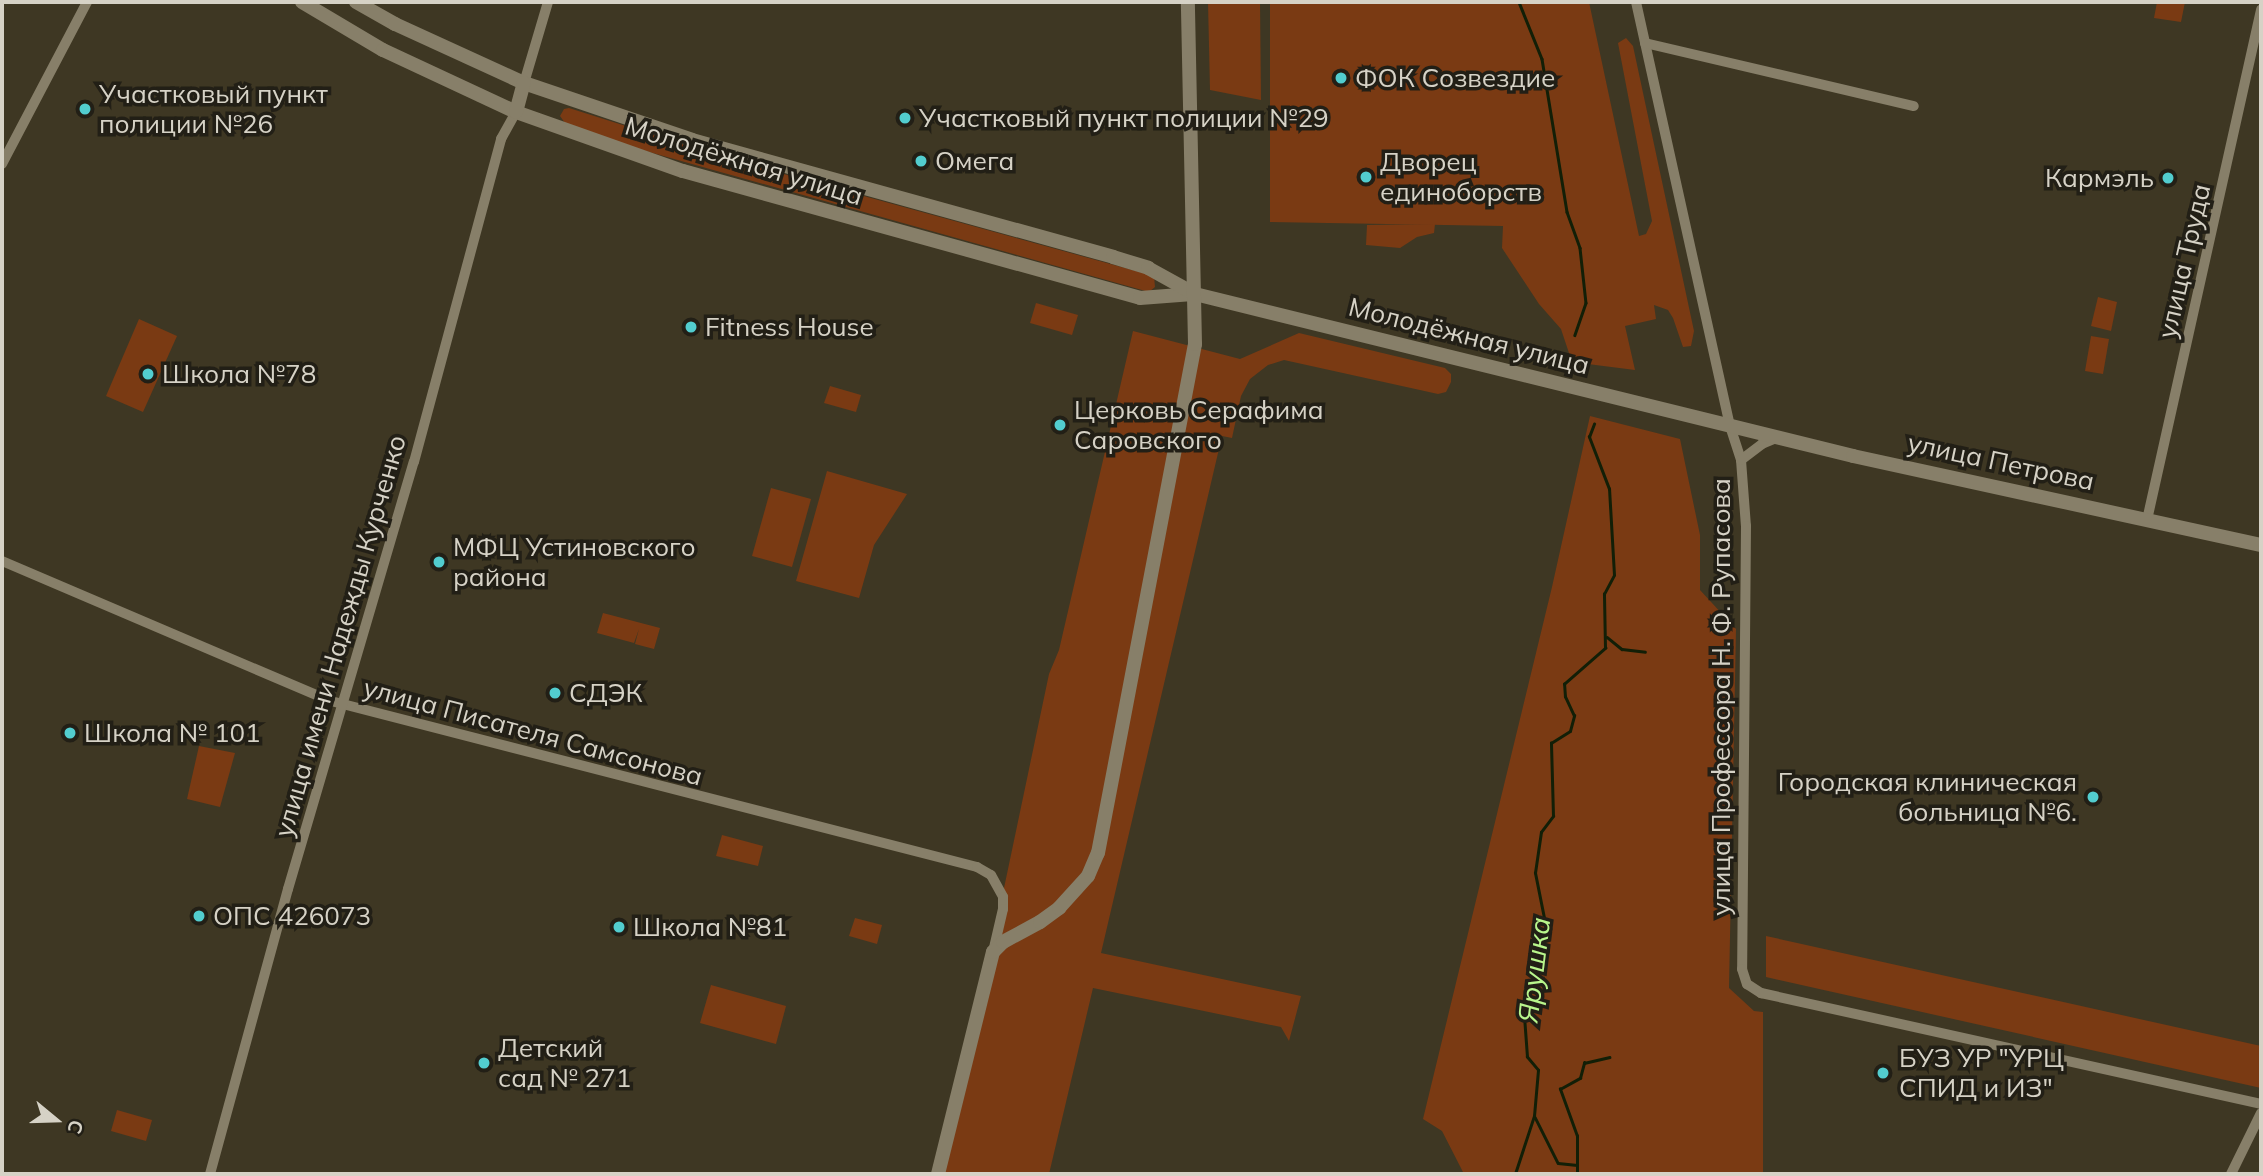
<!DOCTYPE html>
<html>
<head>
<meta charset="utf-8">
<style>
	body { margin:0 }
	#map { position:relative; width:2263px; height:1176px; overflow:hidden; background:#3e3723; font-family:Mulish,sans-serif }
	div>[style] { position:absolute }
	.green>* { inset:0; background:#7a3a13 }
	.stream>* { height:2.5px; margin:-1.25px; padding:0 1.25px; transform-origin:1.25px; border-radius:1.25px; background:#121f07 }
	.street>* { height:10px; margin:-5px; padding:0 5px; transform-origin:5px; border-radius:5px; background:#877f69 }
	.secondary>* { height:14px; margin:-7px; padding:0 7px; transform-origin:7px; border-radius:7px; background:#877f69 }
	.dots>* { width:19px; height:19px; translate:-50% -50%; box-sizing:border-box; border:4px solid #221f16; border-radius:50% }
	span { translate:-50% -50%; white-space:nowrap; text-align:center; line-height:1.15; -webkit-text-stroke:7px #221f16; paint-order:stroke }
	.poi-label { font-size:26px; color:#d6d2c6 }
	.left { translate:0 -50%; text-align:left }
	.right { translate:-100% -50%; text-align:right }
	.street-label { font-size:26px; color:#d6d2c6 }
	.water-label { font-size:28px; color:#b9f68c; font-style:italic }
	.frame { position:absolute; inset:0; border:4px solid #d6d2c6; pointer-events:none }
	.north { position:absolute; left:21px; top:1085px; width:70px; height:70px; -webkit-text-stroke:5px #221f16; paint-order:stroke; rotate:109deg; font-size:19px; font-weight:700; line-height:28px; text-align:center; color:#d6d2c6 }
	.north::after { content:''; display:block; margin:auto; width:24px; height:32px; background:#d6d2c6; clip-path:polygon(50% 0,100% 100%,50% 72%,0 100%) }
</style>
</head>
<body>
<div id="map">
	<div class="green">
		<div style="clip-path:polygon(1208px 2px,1260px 2px,1261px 100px,1210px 90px)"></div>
		<div style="clip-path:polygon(1270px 2px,1589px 2px,1639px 236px,1646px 234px,1652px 221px,1618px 43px,1626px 38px,1633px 46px,1694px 331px,1691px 346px,1683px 347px,1673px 318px,1668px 310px,1654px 305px,1656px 319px,1625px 326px,1635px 370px,1572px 362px,1561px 329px,1539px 304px,1502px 248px,1503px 226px,1270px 222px)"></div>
		<div style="clip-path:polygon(2157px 2px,2185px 2px,2181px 22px,2154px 18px)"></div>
		<div style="clip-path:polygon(569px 108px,733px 160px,1154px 276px,1155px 287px,1149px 292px,635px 148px,565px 123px,560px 116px,564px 109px)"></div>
		<div style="clip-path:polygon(1435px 224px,1434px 233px,1417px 237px,1400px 248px,1366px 245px,1367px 225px)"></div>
		<div style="clip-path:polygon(2098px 297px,2117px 302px,2111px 331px,2091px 326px)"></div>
		<div style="clip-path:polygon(1036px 303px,1078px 315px,1072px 335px,1030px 323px)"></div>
		<div style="clip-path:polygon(139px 319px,177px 336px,143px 412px,106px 396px)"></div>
		<div style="clip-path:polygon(1133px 331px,1240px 359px,1299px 333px,1445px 368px,1451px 374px,1451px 382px,1446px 392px,1438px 394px,1284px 360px,1268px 365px,1250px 379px,1241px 396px,1232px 438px,1222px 436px,1101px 953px,1301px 996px,1289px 1041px,1281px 1027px,1093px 988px,1049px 1174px,932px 1174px,1000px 907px,1049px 674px,1059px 650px)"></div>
		<div style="clip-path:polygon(2091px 336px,2109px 339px,2103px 374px,2085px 371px)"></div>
		<div style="clip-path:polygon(830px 386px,861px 395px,856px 412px,824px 403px)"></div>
		<div style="clip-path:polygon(1590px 416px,1680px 439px,1700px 535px,1700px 590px,1736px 629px,1729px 988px,1754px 1011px,1763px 1012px,1763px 1174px,1464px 1174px,1442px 1131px,1423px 1119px,1552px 587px)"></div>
		<div style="clip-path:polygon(827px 471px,907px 494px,874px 545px,859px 598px,796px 581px)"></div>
		<div style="clip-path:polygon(771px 488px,811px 499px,792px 567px,752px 556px)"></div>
		<div style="clip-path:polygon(603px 613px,660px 628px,654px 649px,635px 644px,639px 629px,634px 643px,597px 633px)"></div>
		<div style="clip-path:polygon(199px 746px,235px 753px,220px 807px,187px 799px)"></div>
		<div style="clip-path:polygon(722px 835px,763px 846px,758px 866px,716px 856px)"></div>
		<div style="clip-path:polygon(855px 918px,882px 925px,877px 944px,849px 936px)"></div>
		<div style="clip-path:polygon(1766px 936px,2261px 1046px,2261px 1088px,1766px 977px)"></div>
		<div style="clip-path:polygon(711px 985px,786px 1006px,776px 1044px,700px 1023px)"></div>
		<div style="clip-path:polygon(117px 1110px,152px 1120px,146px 1141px,111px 1131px)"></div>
	</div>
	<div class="stream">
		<div style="left:1519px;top:2px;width:61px;rotate:68deg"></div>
		<div style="left:1542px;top:59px;width:155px;rotate:80.7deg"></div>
		<div style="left:1567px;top:212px;width:38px;rotate:70deg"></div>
		<div style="left:1580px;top:248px;width:55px;rotate:83.8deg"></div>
		<div style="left:1586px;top:303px;width:34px;rotate:109deg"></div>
		<div style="left:1607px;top:637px;width:19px;rotate:39deg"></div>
		<div style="left:1622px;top:649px;width:23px;rotate:7deg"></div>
		<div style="left:1535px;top:1117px;width:51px;rotate:63.4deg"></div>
		<div style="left:1558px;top:1163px;width:19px;rotate:6deg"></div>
		<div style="left:1515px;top:1174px;width:61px;rotate:-71.9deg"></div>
		<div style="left:1534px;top:1116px;width:46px;rotate:-85deg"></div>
		<div style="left:1538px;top:1070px;width:17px;rotate:-130deg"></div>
		<div style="left:1527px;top:1057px;width:41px;rotate:-94.2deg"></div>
		<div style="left:1524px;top:1016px;width:66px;rotate:-75.1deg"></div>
		<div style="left:1541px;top:952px;width:25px;rotate:-106deg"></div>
		<div style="left:1534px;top:928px;width:14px;rotate:-45deg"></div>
		<div style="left:1544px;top:918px;width:46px;rotate:-101.3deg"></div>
		<div style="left:1535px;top:873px;width:41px;rotate:-81.7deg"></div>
		<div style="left:1541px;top:832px;width:20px;rotate:-53deg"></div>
		<div style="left:1553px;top:816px;width:73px;rotate:-91.6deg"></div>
		<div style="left:1551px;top:743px;width:22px;rotate:-32deg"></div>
		<div style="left:1570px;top:731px;width:16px;rotate:-75deg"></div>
		<div style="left:1574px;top:716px;width:21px;rotate:-115deg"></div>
		<div style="left:1565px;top:697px;width:13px;rotate:-94deg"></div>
		<div style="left:1564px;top:684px;width:55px;rotate:-41.3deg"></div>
		<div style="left:1605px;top:648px;width:54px;rotate:-91.1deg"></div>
		<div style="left:1604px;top:594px;width:21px;rotate:-62deg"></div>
		<div style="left:1614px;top:575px;width:86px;rotate:-93.3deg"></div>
		<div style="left:1609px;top:489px;width:56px;rotate:-111deg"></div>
		<div style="left:1589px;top:437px;width:14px;rotate:-69deg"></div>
		<div style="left:1577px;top:1174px;width:38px;rotate:-90deg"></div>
		<div style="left:1577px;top:1136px;width:50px;rotate:-109.9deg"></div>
		<div style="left:1560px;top:1089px;width:23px;rotate:-29deg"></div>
		<div style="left:1580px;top:1078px;width:16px;rotate:-75deg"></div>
		<div style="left:1584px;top:1063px;width:26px;rotate:-13deg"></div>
	</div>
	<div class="street">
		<div style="left:1636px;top:2px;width:434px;rotate:77.5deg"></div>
		<div style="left:1730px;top:426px;width:36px;rotate:72deg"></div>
		<div style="left:1741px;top:460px;width:66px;rotate:85.7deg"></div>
		<div style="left:1746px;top:526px;width:443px;rotate:90.5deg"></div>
		<div style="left:1742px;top:969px;width:16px;rotate:72deg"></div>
		<div style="left:1747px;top:984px;width:17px;rotate:33deg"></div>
		<div style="left:1761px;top:993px;width:512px;rotate:12.52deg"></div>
		<div style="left:1645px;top:43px;width:276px;rotate:13.2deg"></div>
		<div style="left:524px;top:83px;width:84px;rotate:-73.5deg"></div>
		<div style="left:2px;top:164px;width:183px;rotate:-62.3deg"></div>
		<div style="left:1741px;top:460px;width:26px;rotate:-37deg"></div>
		<div style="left:1762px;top:444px;width:15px;rotate:-23deg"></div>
		<div style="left:2147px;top:520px;width:523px;rotate:-77.4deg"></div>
		<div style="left:2px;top:561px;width:358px;rotate:23.1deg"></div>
		<div style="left:331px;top:701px;width:667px;rotate:14.41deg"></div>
		<div style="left:977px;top:867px;width:16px;rotate:30deg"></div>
		<div style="left:991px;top:875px;width:25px;rotate:61deg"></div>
		<div style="left:1003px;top:897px;width:12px;rotate:90deg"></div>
		<div style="left:1003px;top:909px;width:44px;rotate:103.1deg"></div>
		<div style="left:210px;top:1174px;width:295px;rotate:-74.7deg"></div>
		<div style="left:288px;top:889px;width:445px;rotate:-73.6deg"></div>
		<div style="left:414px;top:462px;width:335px;rotate:-74.9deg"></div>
		<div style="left:501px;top:139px;width:31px;rotate:-61deg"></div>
		<div style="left:2231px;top:1174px;width:68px;rotate:-63.8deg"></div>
	</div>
	<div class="secondary">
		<div style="left:302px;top:2px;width:94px;rotate:30.7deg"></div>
		<div style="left:383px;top:50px;width:147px;rotate:25deg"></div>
		<div style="left:516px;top:112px;width:177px;rotate:19.5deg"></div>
		<div style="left:683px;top:171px;width:474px;rotate:15.5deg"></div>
		<div style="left:1140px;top:298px;width:53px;rotate:-4.3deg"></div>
		<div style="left:356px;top:2px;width:45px;rotate:29.4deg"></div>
		<div style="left:395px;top:24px;width:142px;rotate:24.6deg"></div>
		<div style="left:524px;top:83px;width:177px;rotate:18.7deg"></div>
		<div style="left:692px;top:140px;width:437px;rotate:15.5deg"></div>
		<div style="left:1113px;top:257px;width:37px;rotate:17deg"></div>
		<div style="left:1148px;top:268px;width:54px;rotate:29deg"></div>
		<div style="left:1195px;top:294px;width:678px;rotate:13.83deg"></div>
		<div style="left:1853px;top:456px;width:418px;rotate:12.3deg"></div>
		<div style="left:516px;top:112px;width:30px;rotate:-75deg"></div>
		<div style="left:938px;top:1174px;width:229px;rotate:-76.1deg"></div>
		<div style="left:993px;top:952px;width:14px;rotate:-45deg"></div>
		<div style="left:1003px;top:942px;width:42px;rotate:-28.4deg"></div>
		<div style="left:1040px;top:922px;width:24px;rotate:-36deg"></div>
		<div style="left:1059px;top:908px;width:43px;rotate:-47.8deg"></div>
		<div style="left:1088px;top:876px;width:25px;rotate:-67deg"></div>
		<div style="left:1098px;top:853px;width:518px;rotate:-79.21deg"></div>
		<div style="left:1195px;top:344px;width:342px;rotate:-91.2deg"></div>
	</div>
	<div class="dots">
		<div style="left:1341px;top:78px;background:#52cdcf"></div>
		<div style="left:85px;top:109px;background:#52cdcf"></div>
		<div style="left:905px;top:118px;background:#52cdcf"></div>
		<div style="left:921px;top:161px;background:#52cdcf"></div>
		<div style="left:1366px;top:177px;background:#52cdcf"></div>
		<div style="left:2168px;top:178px;background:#52cdcf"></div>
		<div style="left:691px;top:327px;background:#52cdcf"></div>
		<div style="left:148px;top:374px;background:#52cdcf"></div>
		<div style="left:1060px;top:425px;background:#52cdcf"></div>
		<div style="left:439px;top:562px;background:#52cdcf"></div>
		<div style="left:555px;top:693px;background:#52cdcf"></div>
		<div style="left:70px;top:733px;background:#52cdcf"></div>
		<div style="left:2093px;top:797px;background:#52cdcf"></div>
		<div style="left:199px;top:916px;background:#52cdcf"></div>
		<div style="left:619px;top:927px;background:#52cdcf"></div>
		<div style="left:484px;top:1063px;background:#52cdcf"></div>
		<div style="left:1883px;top:1073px;background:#52cdcf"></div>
	</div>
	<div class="poi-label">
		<span class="left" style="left:1355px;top:78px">ФОК Созвездие</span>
		<span class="left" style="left:99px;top:109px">Участковый пункт<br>полиции №26</span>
		<span class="left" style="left:919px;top:118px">Участковый пункт полиции №29</span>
		<span class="left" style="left:935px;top:161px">Омега</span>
		<span class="left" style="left:1380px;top:177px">Дворец<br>единоборств</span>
		<span class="right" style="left:2154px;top:178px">Кармэль</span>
		<span class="left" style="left:705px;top:327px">Fitness House</span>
		<span class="left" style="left:162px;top:374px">Школа №78</span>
		<span class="left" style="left:1074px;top:425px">Церковь Серафима<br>Саровского</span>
		<span class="left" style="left:453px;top:562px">МФЦ Устиновского<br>района</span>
		<span class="left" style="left:569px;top:693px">СДЭК</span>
		<span class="left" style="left:84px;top:733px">Школа № 101</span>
		<span class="right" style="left:2077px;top:797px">Городская клиническая<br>больница №6.</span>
		<span class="left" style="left:213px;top:916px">ОПС 426073</span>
		<span class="left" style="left:633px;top:927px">Школа №81</span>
		<span class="left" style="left:498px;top:1063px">Детский<br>сад № 271</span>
		<span class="left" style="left:1899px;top:1073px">БУЗ УР "УРЦ<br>СПИД и ИЗ"</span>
	</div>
	<div class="street-label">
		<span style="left:744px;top:161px;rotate:17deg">Молодёжная улица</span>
		<span style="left:2184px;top:261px;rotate:-77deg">улица Труда</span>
		<span style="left:1469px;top:336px;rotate:14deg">Молодёжная улица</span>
		<span style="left:2001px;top:462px;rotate:12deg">улица Петрова</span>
		<span style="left:340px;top:636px;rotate:-74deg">улица имени Надежды Курченко</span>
		<span style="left:1721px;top:697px;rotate:-90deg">улица Профессора Н. Ф. Рупасова</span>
		<span style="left:533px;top:732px;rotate:15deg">улица Писателя Самсонова</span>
	</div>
	<div class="water-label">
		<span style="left:1534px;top:970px;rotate:-83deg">Ярушка</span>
	</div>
	<div class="frame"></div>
	<div class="north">С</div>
</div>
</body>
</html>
